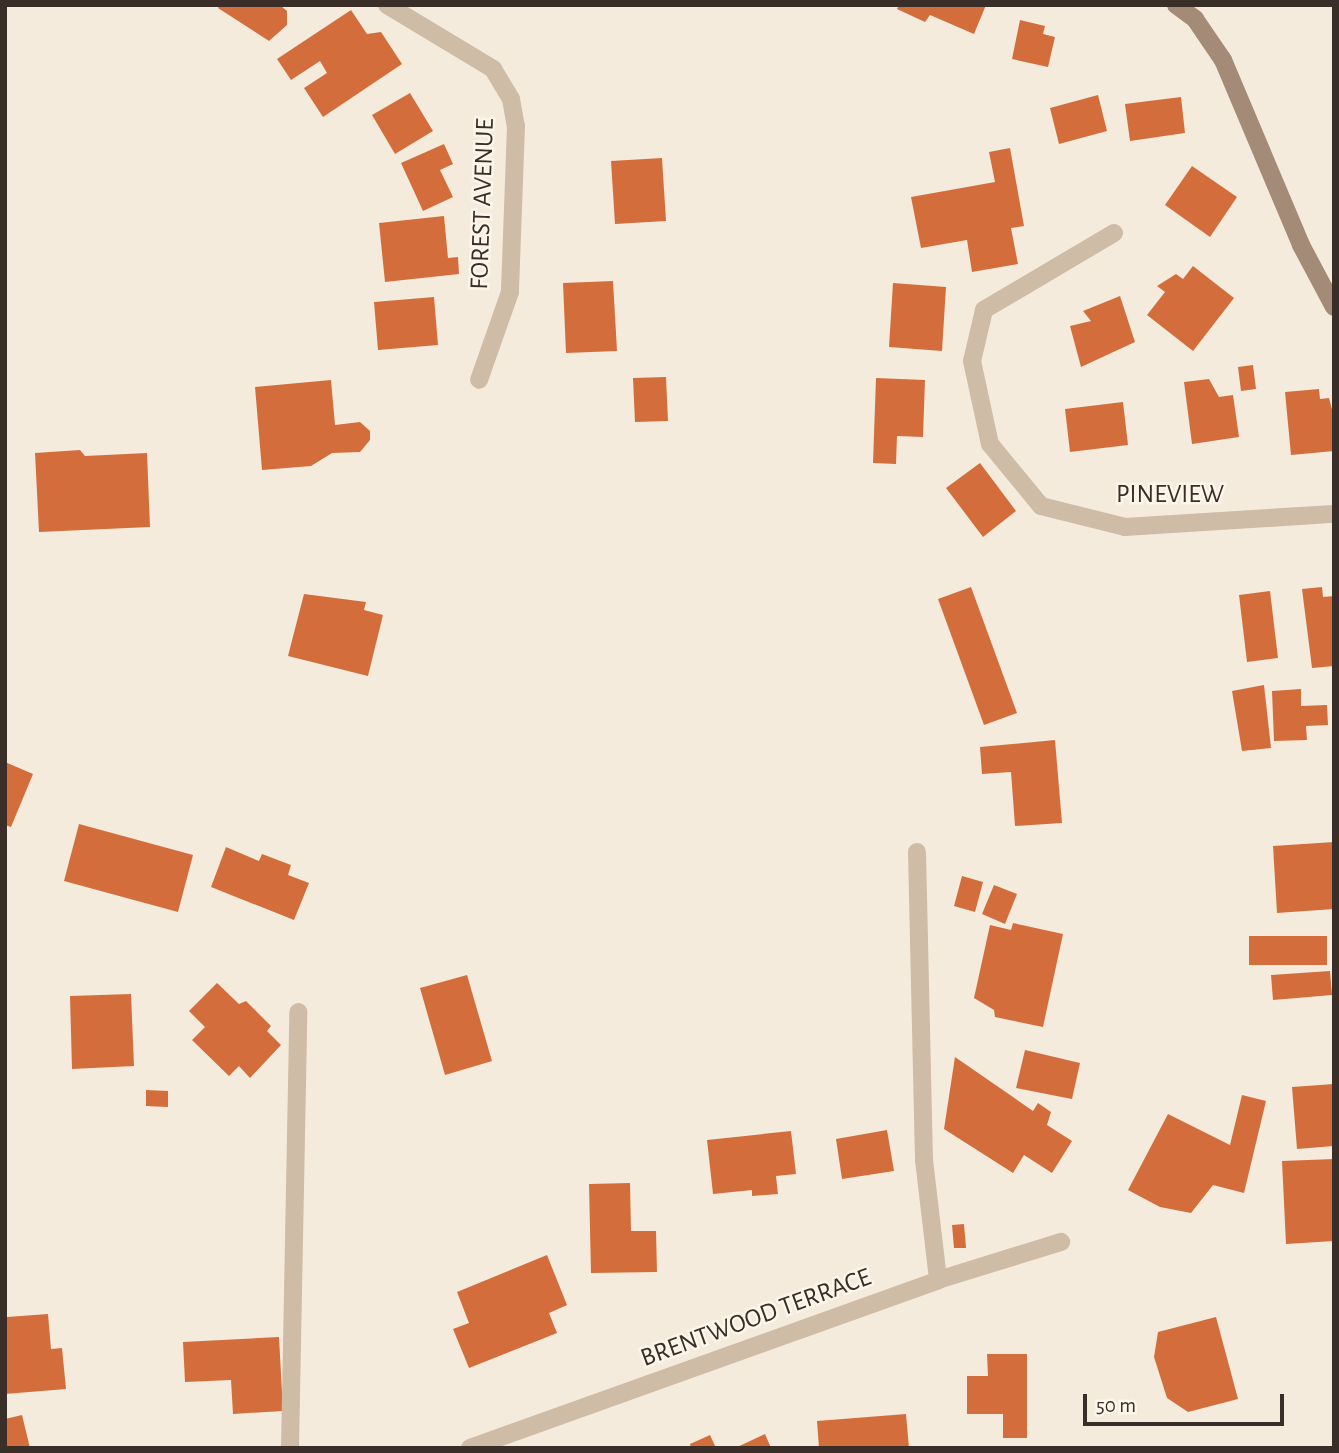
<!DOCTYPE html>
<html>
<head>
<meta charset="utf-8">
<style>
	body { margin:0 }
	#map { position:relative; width:1339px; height:1453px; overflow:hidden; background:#f5ebdc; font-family:"Alegreya Sans",sans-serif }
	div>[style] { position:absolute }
	.building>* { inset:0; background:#d36e3c }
	.minor>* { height:18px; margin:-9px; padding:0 9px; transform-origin:9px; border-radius:9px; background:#cfbca6 }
	.secondary>* { height:18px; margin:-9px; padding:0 9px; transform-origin:9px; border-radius:9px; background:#a38b77 }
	span { translate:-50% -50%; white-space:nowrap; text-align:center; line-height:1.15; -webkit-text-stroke:5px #fcf5e9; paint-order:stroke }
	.street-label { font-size:26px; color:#3a2f28 }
	.frame { position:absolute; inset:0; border:7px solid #3a2f28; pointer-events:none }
	.scale { position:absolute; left:1083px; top:1394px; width:201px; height:32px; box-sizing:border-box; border:4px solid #3a2f28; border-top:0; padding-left:9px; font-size:21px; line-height:24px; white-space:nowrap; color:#3a2f28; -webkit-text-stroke:5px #fcf5e9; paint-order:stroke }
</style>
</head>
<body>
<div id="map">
	<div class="building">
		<div style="clip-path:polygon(220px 5px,280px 5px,287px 11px,287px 25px,269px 41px,218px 8px)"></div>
		<div style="clip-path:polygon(899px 5px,986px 5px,974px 34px,930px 15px,925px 22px,897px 9px)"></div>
		<div style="clip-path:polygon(351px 10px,367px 34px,381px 32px,402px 64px,323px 117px,304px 88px,327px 73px,320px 61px,291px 80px,277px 59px)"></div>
		<div style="clip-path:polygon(1020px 20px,1045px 26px,1043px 34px,1055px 37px,1048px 67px,1012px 59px)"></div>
		<div style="clip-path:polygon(410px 93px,433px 131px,395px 154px,372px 115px)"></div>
		<div style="clip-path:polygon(1098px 95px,1107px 131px,1059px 144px,1050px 108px)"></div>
		<div style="clip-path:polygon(1181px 97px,1185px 133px,1130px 141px,1125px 104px)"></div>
		<div style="clip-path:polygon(444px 144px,453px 164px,440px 170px,453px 197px,423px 211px,401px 163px)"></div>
		<div style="clip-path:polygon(1010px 148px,1024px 226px,1011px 228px,1018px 264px,972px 272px,967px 240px,921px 248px,911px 197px,995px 182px,989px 152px)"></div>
		<div style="clip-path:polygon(662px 158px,666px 221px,615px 224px,611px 161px)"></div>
		<div style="clip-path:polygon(1192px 166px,1237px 197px,1210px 237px,1165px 205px)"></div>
		<div style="clip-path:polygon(444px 216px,448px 258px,458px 257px,459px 274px,385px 282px,379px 223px)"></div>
		<div style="clip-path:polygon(1193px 266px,1234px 298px,1193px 351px,1147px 315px,1165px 292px,1157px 286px,1176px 274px,1183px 279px)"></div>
		<div style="clip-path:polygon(613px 281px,617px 351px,566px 353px,563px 283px)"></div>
		<div style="clip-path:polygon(893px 283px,946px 287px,942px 351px,889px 347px)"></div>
		<div style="clip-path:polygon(1120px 296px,1135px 342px,1081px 367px,1070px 326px,1091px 321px,1083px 311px)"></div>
		<div style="clip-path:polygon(434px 297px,438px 345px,378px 350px,374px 302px)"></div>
		<div style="clip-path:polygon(1253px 365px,1256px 389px,1241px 391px,1238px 367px)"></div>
		<div style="clip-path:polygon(666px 377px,668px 421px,635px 422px,633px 378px)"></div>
		<div style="clip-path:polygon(876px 378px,925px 380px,923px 437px,897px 436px,896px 464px,873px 463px)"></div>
		<div style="clip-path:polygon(1209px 379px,1219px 397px,1233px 395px,1239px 437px,1192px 444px,1184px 382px)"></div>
		<div style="clip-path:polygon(331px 380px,335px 425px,360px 422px,370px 431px,370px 440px,360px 452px,332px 453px,311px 466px,262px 470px,255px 387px)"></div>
		<div style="clip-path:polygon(1319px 389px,1320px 399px,1329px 398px,1334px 417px,1334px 451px,1291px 455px,1285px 392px)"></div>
		<div style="clip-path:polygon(1123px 402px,1128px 445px,1070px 452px,1065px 409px)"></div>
		<div style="clip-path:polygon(80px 450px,85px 456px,147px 453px,150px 527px,39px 532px,35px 453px)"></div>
		<div style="clip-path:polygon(980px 463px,1016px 511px,983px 537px,946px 488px)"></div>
		<div style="clip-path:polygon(971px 587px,1017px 713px,984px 725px,938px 599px)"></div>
		<div style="clip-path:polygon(1322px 587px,1323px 597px,1334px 596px,1334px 666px,1312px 668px,1302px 589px)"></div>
		<div style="clip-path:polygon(1270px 591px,1278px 658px,1247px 662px,1239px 595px)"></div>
		<div style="clip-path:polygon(304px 594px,366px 602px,364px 610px,383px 615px,368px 676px,288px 656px)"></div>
		<div style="clip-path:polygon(1264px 685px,1271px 748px,1242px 751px,1232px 691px)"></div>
		<div style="clip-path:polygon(1301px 689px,1301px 706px,1327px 705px,1328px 725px,1306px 726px,1307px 740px,1274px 741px,1272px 691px)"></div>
		<div style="clip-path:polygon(1055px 740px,1062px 823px,1015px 826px,1011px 772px,982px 774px,980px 747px)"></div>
		<div style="clip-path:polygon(5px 762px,33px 774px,11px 827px,5px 825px)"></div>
		<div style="clip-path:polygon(79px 824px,193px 855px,178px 912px,64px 881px)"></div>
		<div style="clip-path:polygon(1334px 842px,1334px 909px,1277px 913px,1273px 846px)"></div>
		<div style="clip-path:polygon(226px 847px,259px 861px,262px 854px,291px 865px,288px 875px,309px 883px,294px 920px,211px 887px)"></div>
		<div style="clip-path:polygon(962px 876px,983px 882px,975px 912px,954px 906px)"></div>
		<div style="clip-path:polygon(994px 885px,1017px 894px,1005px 924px,982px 914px)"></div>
		<div style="clip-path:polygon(1013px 923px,1063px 934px,1043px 1027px,995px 1017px,994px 1010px,974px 998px,990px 925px,1011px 930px)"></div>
		<div style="clip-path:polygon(1249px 936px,1327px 936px,1327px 965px,1249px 965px)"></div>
		<div style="clip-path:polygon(1330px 971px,1332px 995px,1273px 1000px,1271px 975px)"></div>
		<div style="clip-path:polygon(467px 975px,492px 1061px,445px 1075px,420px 988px)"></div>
		<div style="clip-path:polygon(217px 983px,239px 1004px,246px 1001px,271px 1026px,267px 1031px,281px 1045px,250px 1078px,239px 1066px,229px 1076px,192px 1040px,205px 1027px,189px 1011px)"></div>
		<div style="clip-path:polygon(131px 994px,134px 1066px,72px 1069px,70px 996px)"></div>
		<div style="clip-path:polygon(1025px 1050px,1080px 1063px,1072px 1099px,1016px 1088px)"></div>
		<div style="clip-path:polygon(955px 1057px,1033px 1111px,1038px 1103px,1051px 1112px,1047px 1125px,1072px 1141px,1052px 1173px,1024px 1155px,1013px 1173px,944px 1129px)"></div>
		<div style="clip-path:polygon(1334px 1084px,1334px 1146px,1297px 1149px,1292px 1087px)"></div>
		<div style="clip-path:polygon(146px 1090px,168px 1091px,168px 1107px,146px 1106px)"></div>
		<div style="clip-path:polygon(1242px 1095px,1266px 1101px,1244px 1193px,1213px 1185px,1191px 1213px,1160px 1207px,1128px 1190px,1168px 1114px,1230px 1145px)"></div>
		<div style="clip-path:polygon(887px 1130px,894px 1171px,842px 1179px,836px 1139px)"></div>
		<div style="clip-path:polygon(791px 1131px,796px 1174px,776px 1176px,778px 1194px,752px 1196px,752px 1190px,713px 1194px,707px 1140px)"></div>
		<div style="clip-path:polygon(1334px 1159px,1334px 1241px,1286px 1244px,1282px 1161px)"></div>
		<div style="clip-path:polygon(630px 1183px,631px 1231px,656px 1231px,657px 1272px,591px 1273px,589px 1184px)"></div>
		<div style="clip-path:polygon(964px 1224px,966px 1248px,954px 1248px,952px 1225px)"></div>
		<div style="clip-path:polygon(547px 1255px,567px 1305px,549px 1313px,557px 1333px,469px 1368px,453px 1329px,469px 1323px,457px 1292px)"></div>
		<div style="clip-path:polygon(48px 1314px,51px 1349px,62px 1348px,66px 1389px,5px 1394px,7px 1317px)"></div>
		<div style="clip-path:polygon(1216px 1317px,1238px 1399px,1188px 1412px,1167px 1398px,1154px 1357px,1158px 1332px)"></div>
		<div style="clip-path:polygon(279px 1337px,283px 1411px,233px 1414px,231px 1380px,185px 1382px,183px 1342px)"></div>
		<div style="clip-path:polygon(987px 1354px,1027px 1354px,1027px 1438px,1003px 1438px,1003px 1414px,967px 1414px,967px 1376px,988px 1376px)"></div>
		<div style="clip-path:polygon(906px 1414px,909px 1448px,819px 1448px,817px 1421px)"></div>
		<div style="clip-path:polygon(22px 1415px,30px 1448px,5px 1448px,5px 1419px)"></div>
		<div style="clip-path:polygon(765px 1434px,771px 1448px,735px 1448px)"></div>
		<div style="clip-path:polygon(710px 1435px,716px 1448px,691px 1448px,690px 1444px)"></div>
	</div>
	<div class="minor">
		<div style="left:387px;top:5px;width:124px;rotate:31.1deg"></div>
		<div style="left:493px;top:69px;width:35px;rotate:59deg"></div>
		<div style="left:511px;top:99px;width:27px;rotate:80deg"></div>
		<div style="left:516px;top:126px;width:166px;rotate:92.1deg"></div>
		<div style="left:510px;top:292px;width:93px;rotate:109.4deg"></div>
		<div style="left:1114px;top:233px;width:151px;rotate:149.4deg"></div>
		<div style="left:984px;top:310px;width:52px;rotate:103.2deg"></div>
		<div style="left:972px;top:361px;width:85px;rotate:77.8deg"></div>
		<div style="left:990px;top:444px;width:80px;rotate:50.6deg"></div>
		<div style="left:1041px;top:506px;width:87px;rotate:14deg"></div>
		<div style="left:1125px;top:527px;width:209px;rotate:-3.6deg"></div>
		<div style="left:917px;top:852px;width:308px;rotate:88.7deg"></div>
		<div style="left:924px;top:1160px;width:121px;rotate:83.3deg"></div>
		<div style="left:290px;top:1448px;width:436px;rotate:-88.9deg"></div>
		<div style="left:470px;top:1448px;width:497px;rotate:-19.7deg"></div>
		<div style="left:938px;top:1280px;width:129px;rotate:-17.2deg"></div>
	</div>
	<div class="secondary">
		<div style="left:1176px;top:5px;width:24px;rotate:36deg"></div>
		<div style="left:1195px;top:19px;width:50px;rotate:55.7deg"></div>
		<div style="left:1223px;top:60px;width:201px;rotate:67.1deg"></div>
		<div style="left:1301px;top:245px;width:70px;rotate:62deg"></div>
	</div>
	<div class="street-label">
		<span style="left:483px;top:204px;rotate:-88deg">FOREST AVENUE</span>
		<span style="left:1170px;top:495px">PINEVIEW</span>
		<span style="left:756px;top:1318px;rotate:-20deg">BRENTWOOD TERRACE</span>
	</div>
	<div class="frame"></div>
	<div class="scale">50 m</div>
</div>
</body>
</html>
